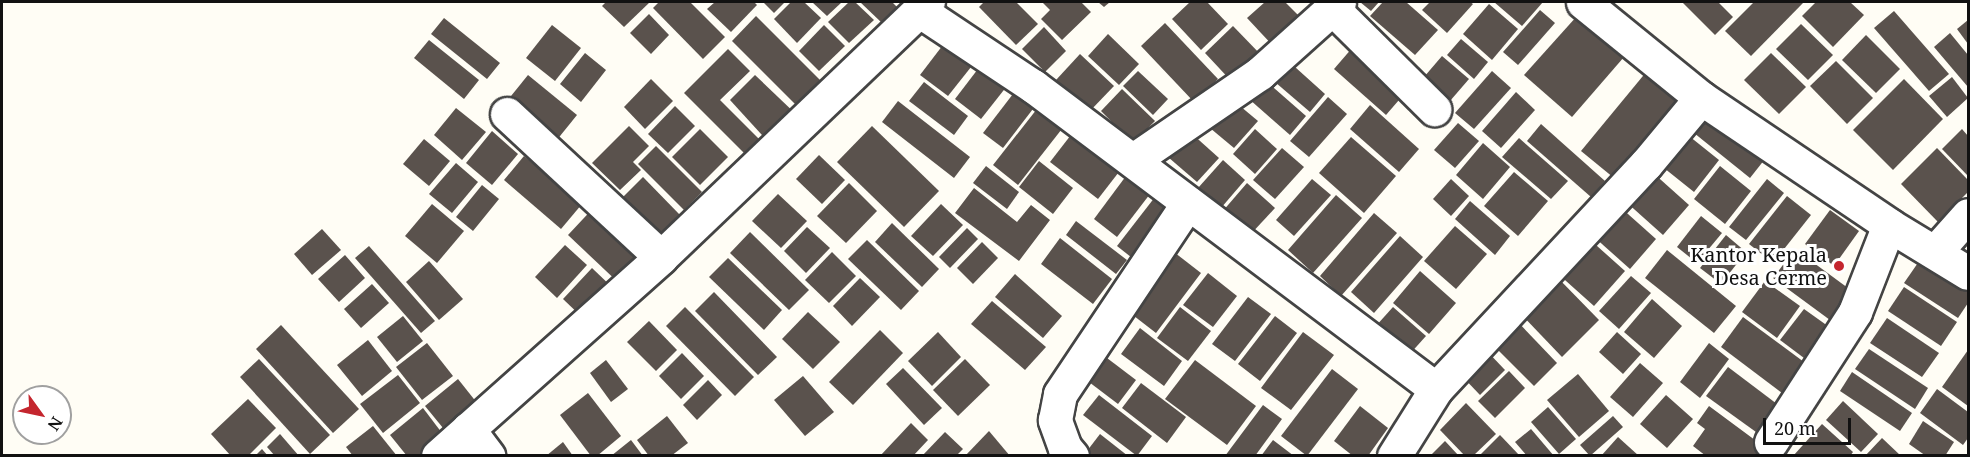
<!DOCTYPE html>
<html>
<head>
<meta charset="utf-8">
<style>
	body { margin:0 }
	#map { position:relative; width:1970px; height:457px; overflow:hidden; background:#fffdf5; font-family:"Noto Serif",serif }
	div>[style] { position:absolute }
	.building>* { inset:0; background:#5a524d }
	.roads { filter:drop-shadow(2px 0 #444) drop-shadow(-2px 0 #444) drop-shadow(0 2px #444) drop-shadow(0 -2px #444) }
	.minor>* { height:33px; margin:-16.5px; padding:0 16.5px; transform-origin:16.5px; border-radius:16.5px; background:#fff }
	.dots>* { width:16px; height:16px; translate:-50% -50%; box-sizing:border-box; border:3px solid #fff; border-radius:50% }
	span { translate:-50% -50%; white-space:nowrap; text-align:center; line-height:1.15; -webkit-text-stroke:6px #fff; paint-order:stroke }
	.poi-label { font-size:20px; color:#111 }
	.right { translate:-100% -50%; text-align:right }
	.frame { position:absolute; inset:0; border:3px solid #111; pointer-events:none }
	.north { position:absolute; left:12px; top:385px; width:60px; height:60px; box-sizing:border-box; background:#fff; border:2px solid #a0a0a0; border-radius:50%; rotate:123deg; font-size:16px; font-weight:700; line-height:24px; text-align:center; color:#111 }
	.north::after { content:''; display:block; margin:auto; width:21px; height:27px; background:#c4262e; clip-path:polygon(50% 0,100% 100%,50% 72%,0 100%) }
	.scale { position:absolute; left:1763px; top:418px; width:88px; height:27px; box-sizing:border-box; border:3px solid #111; border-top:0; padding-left:8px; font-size:18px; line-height:21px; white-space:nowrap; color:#111; -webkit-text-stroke:4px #fff; paint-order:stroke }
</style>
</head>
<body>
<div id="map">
	<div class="building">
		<div style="clip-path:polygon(606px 2px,650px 2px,624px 27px,602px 6px)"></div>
		<div style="clip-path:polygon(659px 2px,690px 2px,725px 37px,703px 59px,653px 8px)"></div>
		<div style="clip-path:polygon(715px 2px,754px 2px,757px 5px,731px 32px,707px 9px)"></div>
		<div style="clip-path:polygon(763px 2px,785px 2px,774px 13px)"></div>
		<div style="clip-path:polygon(791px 2px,804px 2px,821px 18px,797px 43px,774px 19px)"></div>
		<div style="clip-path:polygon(812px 2px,842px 2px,827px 16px)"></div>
		<div style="clip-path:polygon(849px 2px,855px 2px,874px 20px,849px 43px,828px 22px)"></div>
		<div style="clip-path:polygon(860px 2px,892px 2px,898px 8px,882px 23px)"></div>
		<div style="clip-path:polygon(984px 2px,1016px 2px,1038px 24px,1016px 45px,979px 7px)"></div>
		<div style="clip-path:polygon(1042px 2px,1081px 2px,1091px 12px,1062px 40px,1041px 19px,1050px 10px)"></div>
		<div style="clip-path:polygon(1098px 2px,1110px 2px,1104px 7px)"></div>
		<div style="clip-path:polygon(1190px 2px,1207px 2px,1228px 24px,1201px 50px,1172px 19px)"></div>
		<div style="clip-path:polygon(1265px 2px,1285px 2px,1305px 22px,1276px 49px,1247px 18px)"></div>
		<div style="clip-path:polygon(1360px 2px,1379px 2px,1371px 11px)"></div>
		<div style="clip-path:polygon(1383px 2px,1406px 2px,1438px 30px,1415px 55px,1370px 16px)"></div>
		<div style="clip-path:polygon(1430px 2px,1470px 2px,1473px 4px,1447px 33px,1422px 10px)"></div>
		<div style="clip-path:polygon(1494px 2px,1543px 2px,1522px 26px)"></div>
		<div style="clip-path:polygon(1682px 2px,1718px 2px,1733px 17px,1715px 35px)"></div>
		<div style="clip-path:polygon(1754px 2px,1803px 3px,1751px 56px,1725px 31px)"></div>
		<div style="clip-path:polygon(1816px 2px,1850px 2px,1864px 15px,1833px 47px,1802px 16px)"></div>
		<div style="clip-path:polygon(1489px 4px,1518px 29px,1492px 60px,1463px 34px)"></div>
		<div style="clip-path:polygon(1540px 10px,1555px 23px,1518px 65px,1503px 52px)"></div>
		<div style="clip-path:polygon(1894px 11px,1949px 74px,1929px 91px,1874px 28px)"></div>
		<div style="clip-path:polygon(649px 14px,669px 35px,651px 54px,630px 33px)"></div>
		<div style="clip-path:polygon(756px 16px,820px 80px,796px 105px,732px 41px)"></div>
		<div style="clip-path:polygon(1577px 16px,1624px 57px,1572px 117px,1524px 75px)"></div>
		<div style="clip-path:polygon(444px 18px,500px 63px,487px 79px,431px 34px)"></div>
		<div style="clip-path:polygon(1968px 20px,1968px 44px,1957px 29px)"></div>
		<div style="clip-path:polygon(1165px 23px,1218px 79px,1194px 102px,1141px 46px)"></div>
		<div style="clip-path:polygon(1801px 24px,1833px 55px,1808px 80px,1776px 49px)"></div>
		<div style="clip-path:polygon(552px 25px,581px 48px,555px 81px,526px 58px)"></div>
		<div style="clip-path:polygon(824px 25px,845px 46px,819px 71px,799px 51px)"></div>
		<div style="clip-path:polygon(1233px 26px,1263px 57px,1234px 84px,1205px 53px)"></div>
		<div style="clip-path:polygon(1044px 27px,1066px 51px,1045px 72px,1022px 49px)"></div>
		<div style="clip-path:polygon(1950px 33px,1968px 55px,1968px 87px,1934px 47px)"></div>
		<div style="clip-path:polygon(1108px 34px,1139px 64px,1119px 85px,1088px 56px)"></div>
		<div style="clip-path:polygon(1866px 35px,1900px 69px,1876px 93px,1842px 60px)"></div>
		<div style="clip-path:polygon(1461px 39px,1488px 62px,1474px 79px,1447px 55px)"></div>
		<div style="clip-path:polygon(429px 40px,479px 80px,464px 99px,414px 58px)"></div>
		<div style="clip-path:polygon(946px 41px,975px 62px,948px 96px,920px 75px)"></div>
		<div style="clip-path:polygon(1353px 47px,1405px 93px,1386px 115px,1334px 69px)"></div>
		<div style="clip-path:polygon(728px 49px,750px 71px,720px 100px,770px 150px,755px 164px,684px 93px)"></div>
		<div style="clip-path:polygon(585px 53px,606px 70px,581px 102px,560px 84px)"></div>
		<div style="clip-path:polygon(1771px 53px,1806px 87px,1779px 114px,1744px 80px)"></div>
		<div style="clip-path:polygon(1080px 54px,1114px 86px,1089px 112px,1056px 80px)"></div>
		<div style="clip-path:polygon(1442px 56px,1469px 79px,1450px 101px,1424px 77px)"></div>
		<div style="clip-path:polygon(1285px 58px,1325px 94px,1310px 112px,1268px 76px)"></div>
		<div style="clip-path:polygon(1836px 61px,1873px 98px,1847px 124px,1810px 86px)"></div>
		<div style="clip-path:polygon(981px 65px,1007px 86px,981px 119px,955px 99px)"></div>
		<div style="clip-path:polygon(1652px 65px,1684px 92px,1614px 178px,1581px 151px)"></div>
		<div style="clip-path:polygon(1138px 71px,1168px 99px,1153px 115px,1123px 86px)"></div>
		<div style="clip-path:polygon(1492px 71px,1511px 88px,1474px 129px,1455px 113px)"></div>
		<div style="clip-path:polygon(528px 75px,577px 115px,556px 141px,507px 101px)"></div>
		<div style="clip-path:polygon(755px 75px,799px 117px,771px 145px,730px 100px)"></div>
		<div style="clip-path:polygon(1952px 77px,1968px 98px,1947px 117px,1929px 96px)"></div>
		<div style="clip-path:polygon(651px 79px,673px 101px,645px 129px,624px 107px)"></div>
		<div style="clip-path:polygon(1904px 79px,1943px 119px,1893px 170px,1853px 130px)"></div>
		<div style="clip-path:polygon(1265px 80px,1306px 116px,1290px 135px,1249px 99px)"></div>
		<div style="clip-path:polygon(924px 82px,968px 116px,954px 135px,909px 101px)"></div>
		<div style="clip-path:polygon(1122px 89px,1155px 121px,1133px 143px,1101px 111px)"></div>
		<div style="clip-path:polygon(1016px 90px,1036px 105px,1003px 148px,983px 133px)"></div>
		<div style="clip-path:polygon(1516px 92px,1535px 110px,1501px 148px,1482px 131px)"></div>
		<div style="clip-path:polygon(1328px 97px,1347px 114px,1309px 157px,1290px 141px)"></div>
		<div style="clip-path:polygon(898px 101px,970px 157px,954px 178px,882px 122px)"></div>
		<div style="clip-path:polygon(1234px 101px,1258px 121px,1234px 148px,1210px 128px)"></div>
		<div style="clip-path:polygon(1040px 105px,1065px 125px,1018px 185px,993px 165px)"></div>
		<div style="clip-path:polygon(1370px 105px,1419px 149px,1399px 172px,1350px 129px)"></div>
		<div style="clip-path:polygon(675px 106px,695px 126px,668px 153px,648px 134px)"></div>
		<div style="clip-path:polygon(456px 108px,486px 132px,462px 160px,434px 135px)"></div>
		<div style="clip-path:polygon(1709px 114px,1765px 159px,1750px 178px,1694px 133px)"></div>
		<div style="clip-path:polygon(1458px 123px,1479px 141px,1455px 168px,1434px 150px)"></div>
		<div style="clip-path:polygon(1541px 124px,1605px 181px,1591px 197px,1527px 141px)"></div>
		<div style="clip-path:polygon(629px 126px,649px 146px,633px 162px,641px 170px,620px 190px,592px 163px)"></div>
		<div style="clip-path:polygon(872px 126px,939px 191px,904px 227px,837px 162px)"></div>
		<div style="clip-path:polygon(700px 129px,728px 157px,700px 185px,672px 157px)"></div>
		<div style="clip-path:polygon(1255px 129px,1277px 149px,1255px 174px,1233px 154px)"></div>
		<div style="clip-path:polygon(1962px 129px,1968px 136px,1968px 176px,1942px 149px)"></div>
		<div style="clip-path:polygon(492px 131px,518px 154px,492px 185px,466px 163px)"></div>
		<div style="clip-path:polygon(1074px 131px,1122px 168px,1098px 199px,1050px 162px)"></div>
		<div style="clip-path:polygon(1190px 132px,1219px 158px,1197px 182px,1168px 157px)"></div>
		<div style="clip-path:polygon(1689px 136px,1719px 160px,1694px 192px,1664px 168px)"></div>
		<div style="clip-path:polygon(1351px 137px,1396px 176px,1364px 213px,1319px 173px)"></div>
		<div style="clip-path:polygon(1519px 138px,1568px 181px,1551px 199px,1502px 157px)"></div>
		<div style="clip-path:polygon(424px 139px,450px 161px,429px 186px,403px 164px)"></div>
		<div style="clip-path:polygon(1483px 143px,1510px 167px,1483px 199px,1456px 175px)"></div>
		<div style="clip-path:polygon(656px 146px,702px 192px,684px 210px,638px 164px)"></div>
		<div style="clip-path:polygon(1282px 148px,1304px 167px,1275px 199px,1253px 180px)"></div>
		<div style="clip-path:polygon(1937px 148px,1968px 180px,1968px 192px,1938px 222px,1901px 184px)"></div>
		<div style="clip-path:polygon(819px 155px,845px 180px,822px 204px,796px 179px)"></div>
		<div style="clip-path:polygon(524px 156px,582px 204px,561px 229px,504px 180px)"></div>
		<div style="clip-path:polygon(1223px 160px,1245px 180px,1221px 208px,1198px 188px)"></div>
		<div style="clip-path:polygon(1039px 161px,1073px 188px,1053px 214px,1019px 187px)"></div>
		<div style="clip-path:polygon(456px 163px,478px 182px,452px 213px,429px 194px)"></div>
		<div style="clip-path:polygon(986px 166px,1019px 192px,1007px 209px,973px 183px)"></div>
		<div style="clip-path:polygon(1720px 166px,1751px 191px,1725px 224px,1694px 199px)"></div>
		<div style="clip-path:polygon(1651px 171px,1689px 205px,1663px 235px,1625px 201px)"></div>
		<div style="clip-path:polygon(1514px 172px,1548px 201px,1518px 236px,1484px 206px)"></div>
		<div style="clip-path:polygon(1126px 176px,1150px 194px,1117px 237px,1094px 219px)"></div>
		<div style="clip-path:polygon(643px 177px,680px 215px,658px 237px,621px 199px)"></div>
		<div style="clip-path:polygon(1312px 179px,1331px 195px,1294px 236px,1276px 220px)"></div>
		<div style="clip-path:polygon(1451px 179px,1469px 196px,1451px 216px,1433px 199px)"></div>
		<div style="clip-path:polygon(1767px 179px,1784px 193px,1746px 240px,1729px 227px)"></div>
		<div style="clip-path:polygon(849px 183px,877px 211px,846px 243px,817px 216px)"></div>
		<div style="clip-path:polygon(1247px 183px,1275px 208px,1249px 236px,1222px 212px)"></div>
		<div style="clip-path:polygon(482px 185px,499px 199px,473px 231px,456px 217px)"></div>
		<div style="clip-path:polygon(974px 188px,1017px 222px,1031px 205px,1050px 220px,1019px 261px,955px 213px)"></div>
		<div style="clip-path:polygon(778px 194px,807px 221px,781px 248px,752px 221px)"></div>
		<div style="clip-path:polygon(1336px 195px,1362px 218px,1313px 273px,1288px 250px)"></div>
		<div style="clip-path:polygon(1787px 196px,1811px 215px,1773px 263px,1749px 244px)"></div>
		<div style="clip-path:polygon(1155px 197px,1174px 212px,1136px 261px,1117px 246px)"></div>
		<div style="clip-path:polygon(1470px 201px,1510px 236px,1495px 255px,1455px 219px)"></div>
		<div style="clip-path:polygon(598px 203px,653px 255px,623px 287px,568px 235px)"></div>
		<div style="clip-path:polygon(432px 204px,464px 231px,437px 263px,405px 236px)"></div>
		<div style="clip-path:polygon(941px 204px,963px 225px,933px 256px,911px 236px)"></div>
		<div style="clip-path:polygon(1619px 206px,1656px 239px,1630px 269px,1593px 236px)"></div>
		<div style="clip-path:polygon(1830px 210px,1859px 231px,1834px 266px,1805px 244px)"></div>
		<div style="clip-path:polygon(1374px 213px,1397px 233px,1341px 296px,1320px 276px)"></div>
		<div style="clip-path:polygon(1701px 216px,1722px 233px,1697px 263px,1677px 247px)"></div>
		<div style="clip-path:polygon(1076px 221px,1127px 260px,1116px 274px,1066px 235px)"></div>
		<div style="clip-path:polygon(892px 223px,939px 269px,922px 287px,875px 242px)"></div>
		<div style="clip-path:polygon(1455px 226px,1487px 254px,1456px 289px,1424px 261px)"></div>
		<div style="clip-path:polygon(807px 227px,830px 248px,806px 273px,784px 251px)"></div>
		<div style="clip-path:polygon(967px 228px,978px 239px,950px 268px,939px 257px)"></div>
		<div style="clip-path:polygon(322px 229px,341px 250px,312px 275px,294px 254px)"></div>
		<div style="clip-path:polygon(750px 232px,809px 290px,789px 310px,730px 253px)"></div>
		<div style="clip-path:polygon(1726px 235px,1746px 252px,1721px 284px,1700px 268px)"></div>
		<div style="clip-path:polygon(1400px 236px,1423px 257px,1374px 313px,1351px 292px)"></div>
		<div style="clip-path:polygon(1587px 237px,1625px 271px,1594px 306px,1556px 272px)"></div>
		<div style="clip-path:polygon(1060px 238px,1112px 279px,1093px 304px,1041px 264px)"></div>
		<div style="clip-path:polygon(867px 240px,919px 291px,901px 310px,848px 259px)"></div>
		<div style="clip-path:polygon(982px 242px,998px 258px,973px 284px,957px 268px)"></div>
		<div style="clip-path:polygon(565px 245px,587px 265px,557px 298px,535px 277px)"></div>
		<div style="clip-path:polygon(369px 246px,435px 321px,421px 333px,355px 258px)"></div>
		<div style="clip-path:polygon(1170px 249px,1201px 273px,1156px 333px,1125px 309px)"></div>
		<div style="clip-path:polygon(1795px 249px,1852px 291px,1830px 320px,1773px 278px)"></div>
		<div style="clip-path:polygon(1667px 250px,1736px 306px,1714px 333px,1645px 278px)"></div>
		<div style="clip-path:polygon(832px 252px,856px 276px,829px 303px,805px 280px)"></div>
		<div style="clip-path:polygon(345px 255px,365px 278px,339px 302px,318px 279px)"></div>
		<div style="clip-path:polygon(1922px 257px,1968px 287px,1968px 303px,1958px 318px,1904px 283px)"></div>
		<div style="clip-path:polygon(728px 258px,782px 310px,764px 330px,709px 277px)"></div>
		<div style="clip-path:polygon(429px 261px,463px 299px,439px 320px,406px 282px)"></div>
		<div style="clip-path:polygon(592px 268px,615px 290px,586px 321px,563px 299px)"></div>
		<div style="clip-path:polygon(1420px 271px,1456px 303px,1429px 334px,1393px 303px)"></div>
		<div style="clip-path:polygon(1208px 273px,1237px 296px,1213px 327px,1183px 305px)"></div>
		<div style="clip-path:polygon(1015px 274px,1062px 316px,1043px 338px,995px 297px)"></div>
		<div style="clip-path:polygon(1631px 276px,1651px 293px,1619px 329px,1599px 311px)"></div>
		<div style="clip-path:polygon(1557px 277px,1599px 320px,1562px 357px,1520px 313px)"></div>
		<div style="clip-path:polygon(860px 278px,880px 297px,852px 326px,833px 306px)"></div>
		<div style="clip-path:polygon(1765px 281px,1800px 306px,1777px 338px,1742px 312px)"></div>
		<div style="clip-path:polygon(372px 284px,389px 303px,361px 328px,344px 309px)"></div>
		<div style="clip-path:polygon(1904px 287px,1957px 322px,1941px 346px,1888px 311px)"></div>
		<div style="clip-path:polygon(714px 292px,777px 357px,758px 375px,695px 311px)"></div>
		<div style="clip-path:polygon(1248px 297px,1271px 314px,1235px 361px,1212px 344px)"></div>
		<div style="clip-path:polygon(1652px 299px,1682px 326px,1654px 358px,1624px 332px)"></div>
		<div style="clip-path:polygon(992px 301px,1046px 347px,1025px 370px,971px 324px)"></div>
		<div style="clip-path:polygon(685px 307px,754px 377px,735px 396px,666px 326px)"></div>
		<div style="clip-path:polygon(1180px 307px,1211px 331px,1188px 361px,1157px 338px)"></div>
		<div style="clip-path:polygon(1393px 307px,1426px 336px,1408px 356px,1375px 327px)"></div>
		<div style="clip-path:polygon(1804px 309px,1832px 329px,1808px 361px,1780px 340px)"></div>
		<div style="clip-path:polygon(808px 312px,840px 342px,813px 369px,782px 339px)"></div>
		<div style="clip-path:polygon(403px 316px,423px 341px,397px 362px,377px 337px)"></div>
		<div style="clip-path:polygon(1275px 316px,1297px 333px,1260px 381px,1238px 364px)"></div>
		<div style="clip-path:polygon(1743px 317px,1804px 362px,1782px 393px,1721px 347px)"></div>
		<div style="clip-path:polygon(1887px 318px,1939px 353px,1922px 377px,1870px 343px)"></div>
		<div style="clip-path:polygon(1516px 320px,1557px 363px,1534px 386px,1492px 344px)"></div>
		<div style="clip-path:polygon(649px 321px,677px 350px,656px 371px,627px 342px)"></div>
		<div style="clip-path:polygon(281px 325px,359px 409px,333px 433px,256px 349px)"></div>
		<div style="clip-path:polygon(1140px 328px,1182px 361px,1164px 386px,1121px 354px)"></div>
		<div style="clip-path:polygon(880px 330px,903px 353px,853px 405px,829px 382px)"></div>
		<div style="clip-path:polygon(938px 332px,961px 357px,932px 386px,908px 361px)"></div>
		<div style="clip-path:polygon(1303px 332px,1334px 355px,1291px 410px,1261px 388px)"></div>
		<div style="clip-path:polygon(1617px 332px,1641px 354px,1623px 374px,1599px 352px)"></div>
		<div style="clip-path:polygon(368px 340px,392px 371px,362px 396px,337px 365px)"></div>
		<div style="clip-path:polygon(427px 343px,453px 376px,422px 400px,396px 367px)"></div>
		<div style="clip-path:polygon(1709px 343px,1729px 359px,1700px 398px,1680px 382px)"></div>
		<div style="clip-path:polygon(1484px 348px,1505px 370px,1480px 395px,1459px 373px)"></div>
		<div style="clip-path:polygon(1869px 349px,1928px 388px,1915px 409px,1855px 369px)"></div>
		<div style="clip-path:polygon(1968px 350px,1968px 406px,1942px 387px)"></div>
		<div style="clip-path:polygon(682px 353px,704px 376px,681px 399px,659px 376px)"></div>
		<div style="clip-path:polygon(1107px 358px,1136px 380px,1118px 404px,1089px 382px)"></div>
		<div style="clip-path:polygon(259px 359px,330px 435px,310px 454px,240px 377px)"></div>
		<div style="clip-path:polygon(965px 359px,990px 385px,958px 416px,933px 390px)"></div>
		<div style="clip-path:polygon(606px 360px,628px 389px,611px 402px,590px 373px)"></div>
		<div style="clip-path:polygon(1195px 360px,1256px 406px,1227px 445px,1165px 399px)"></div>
		<div style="clip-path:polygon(1640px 363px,1663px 383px,1633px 417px,1610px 397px)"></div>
		<div style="clip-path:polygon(1728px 367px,1777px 404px,1756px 432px,1706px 396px)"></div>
		<div style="clip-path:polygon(903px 368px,942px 408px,924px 425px,886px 384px)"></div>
		<div style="clip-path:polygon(1332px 369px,1358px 389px,1307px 456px,1281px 436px)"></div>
		<div style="clip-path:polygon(1509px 371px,1525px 388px,1495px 418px,1478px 401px)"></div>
		<div style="clip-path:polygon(1852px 372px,1912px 413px,1900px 431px,1840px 391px)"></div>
		<div style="clip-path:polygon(1578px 374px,1609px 411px,1579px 437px,1547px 400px)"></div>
		<div style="clip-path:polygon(398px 375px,420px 403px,383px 433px,360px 404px)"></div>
		<div style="clip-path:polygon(803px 376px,834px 412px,805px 436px,774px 400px)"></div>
		<div style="clip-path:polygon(458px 379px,485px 413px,452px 439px,425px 406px)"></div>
		<div style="clip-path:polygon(708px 380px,722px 395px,697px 420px,683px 405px)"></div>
		<div style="clip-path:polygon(1141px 383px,1186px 417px,1167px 443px,1122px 408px)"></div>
		<div style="clip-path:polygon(1937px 389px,1968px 412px,1968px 438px,1963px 445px,1920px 413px)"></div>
		<div style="clip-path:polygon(588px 393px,621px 436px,597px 456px,591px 456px,560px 415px)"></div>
		<div style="clip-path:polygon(1099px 395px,1152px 436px,1137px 456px,1083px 415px)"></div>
		<div style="clip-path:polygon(1666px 395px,1693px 419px,1667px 448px,1640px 424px)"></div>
		<div style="clip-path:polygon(248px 399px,276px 428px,248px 456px,231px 456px,211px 434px)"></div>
		<div style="clip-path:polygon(1843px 401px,1878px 434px,1861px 452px,1826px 420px)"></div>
		<div style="clip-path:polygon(1466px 403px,1496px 434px,1473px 456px,1465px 456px,1440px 430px)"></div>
		<div style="clip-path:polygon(1263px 405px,1282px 419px,1255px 456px,1225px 456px)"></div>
		<div style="clip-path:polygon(1360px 406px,1388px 428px,1368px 456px,1353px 456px,1334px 441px)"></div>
		<div style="clip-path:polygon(1709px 406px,1763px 446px,1756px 456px,1706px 456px,1693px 446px,1705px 429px,1697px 423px)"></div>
		<div style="clip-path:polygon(1548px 407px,1576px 439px,1559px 454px,1531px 422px)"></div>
		<div style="clip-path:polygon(423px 408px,445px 437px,422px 456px,407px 456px,390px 435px)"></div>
		<div style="clip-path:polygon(667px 416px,688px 443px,671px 456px,649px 456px,637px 440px)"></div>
		<div style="clip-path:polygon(1613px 416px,1623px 427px,1590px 456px,1580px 445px)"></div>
		<div style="clip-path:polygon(1923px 421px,1954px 442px,1945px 456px,1926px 456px,1909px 444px)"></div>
		<div style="clip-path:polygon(911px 423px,928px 440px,913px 456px,880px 456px)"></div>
		<div style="clip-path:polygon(1822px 424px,1853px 452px,1850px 456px,1793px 456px)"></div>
		<div style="clip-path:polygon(373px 426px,397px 456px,353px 456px,346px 447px)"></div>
		<div style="clip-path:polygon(1531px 429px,1554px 456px,1527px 456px,1515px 442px)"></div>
		<div style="clip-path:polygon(989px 431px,1010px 456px,965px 456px)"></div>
		<div style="clip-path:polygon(945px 432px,963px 449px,956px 456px,922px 456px)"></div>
		<div style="clip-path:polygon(280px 434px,299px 456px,275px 456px,267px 447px)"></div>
		<div style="clip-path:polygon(1100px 434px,1128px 456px,1092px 456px,1087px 451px)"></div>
		<div style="clip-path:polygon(1500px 435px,1520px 456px,1479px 456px)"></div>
		<div style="clip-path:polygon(1618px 437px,1639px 456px,1601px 456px)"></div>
		<div style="clip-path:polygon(1882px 438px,1901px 456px,1865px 456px)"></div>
		<div style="clip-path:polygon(631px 440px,643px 456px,611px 456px)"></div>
		<div style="clip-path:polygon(1273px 440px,1294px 456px,1261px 456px)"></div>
		<div style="clip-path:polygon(1445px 441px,1459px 456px,1430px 456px)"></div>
		<div style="clip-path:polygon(563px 442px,573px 456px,546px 456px)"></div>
		<div style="clip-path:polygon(262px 449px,268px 456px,255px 456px)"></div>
	</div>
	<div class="roads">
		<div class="minor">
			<div style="left:1583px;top:2px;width:152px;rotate:39.1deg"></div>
			<div style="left:1701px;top:98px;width:227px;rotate:34deg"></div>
			<div style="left:1889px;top:225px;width:92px;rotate:31.3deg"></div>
			<div style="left:1332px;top:8px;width:144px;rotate:44.7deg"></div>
			<div style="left:920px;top:11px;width:136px;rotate:33.6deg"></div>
			<div style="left:1033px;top:86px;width:504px;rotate:36.94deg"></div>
			<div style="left:1436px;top:389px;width:308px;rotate:-47deg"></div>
			<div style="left:1646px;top:164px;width:86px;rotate:-50.2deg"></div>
			<div style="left:507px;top:114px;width:210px;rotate:42.9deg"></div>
			<div style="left:1133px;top:160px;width:154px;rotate:-34.4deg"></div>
			<div style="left:1260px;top:73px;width:106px;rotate:-41.9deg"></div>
			<div style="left:1936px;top:251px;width:48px;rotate:-48.4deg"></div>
			<div style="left:468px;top:429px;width:34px;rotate:53deg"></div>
			<div style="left:1771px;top:442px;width:155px;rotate:-57.1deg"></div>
			<div style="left:1855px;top:312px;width:93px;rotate:-68.7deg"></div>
			<div style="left:438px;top:456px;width:299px;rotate:-41.7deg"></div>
			<div style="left:661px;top:257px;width:369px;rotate:-43.7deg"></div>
			<div style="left:1072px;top:456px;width:11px;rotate:-131deg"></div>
			<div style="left:1065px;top:448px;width:30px;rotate:-110deg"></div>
			<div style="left:1055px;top:420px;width:26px;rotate:-79deg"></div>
			<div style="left:1060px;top:394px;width:230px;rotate:-56.2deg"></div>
			<div style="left:1394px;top:456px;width:79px;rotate:-57.9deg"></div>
		</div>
	</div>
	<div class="dots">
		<div style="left:1839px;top:266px;background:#c4262e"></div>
	</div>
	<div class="poi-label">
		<span class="right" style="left:1827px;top:266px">Kantor Kepala<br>Desa Cerme</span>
	</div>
	<div class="frame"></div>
	<div class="north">N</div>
	<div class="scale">20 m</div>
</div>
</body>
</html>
